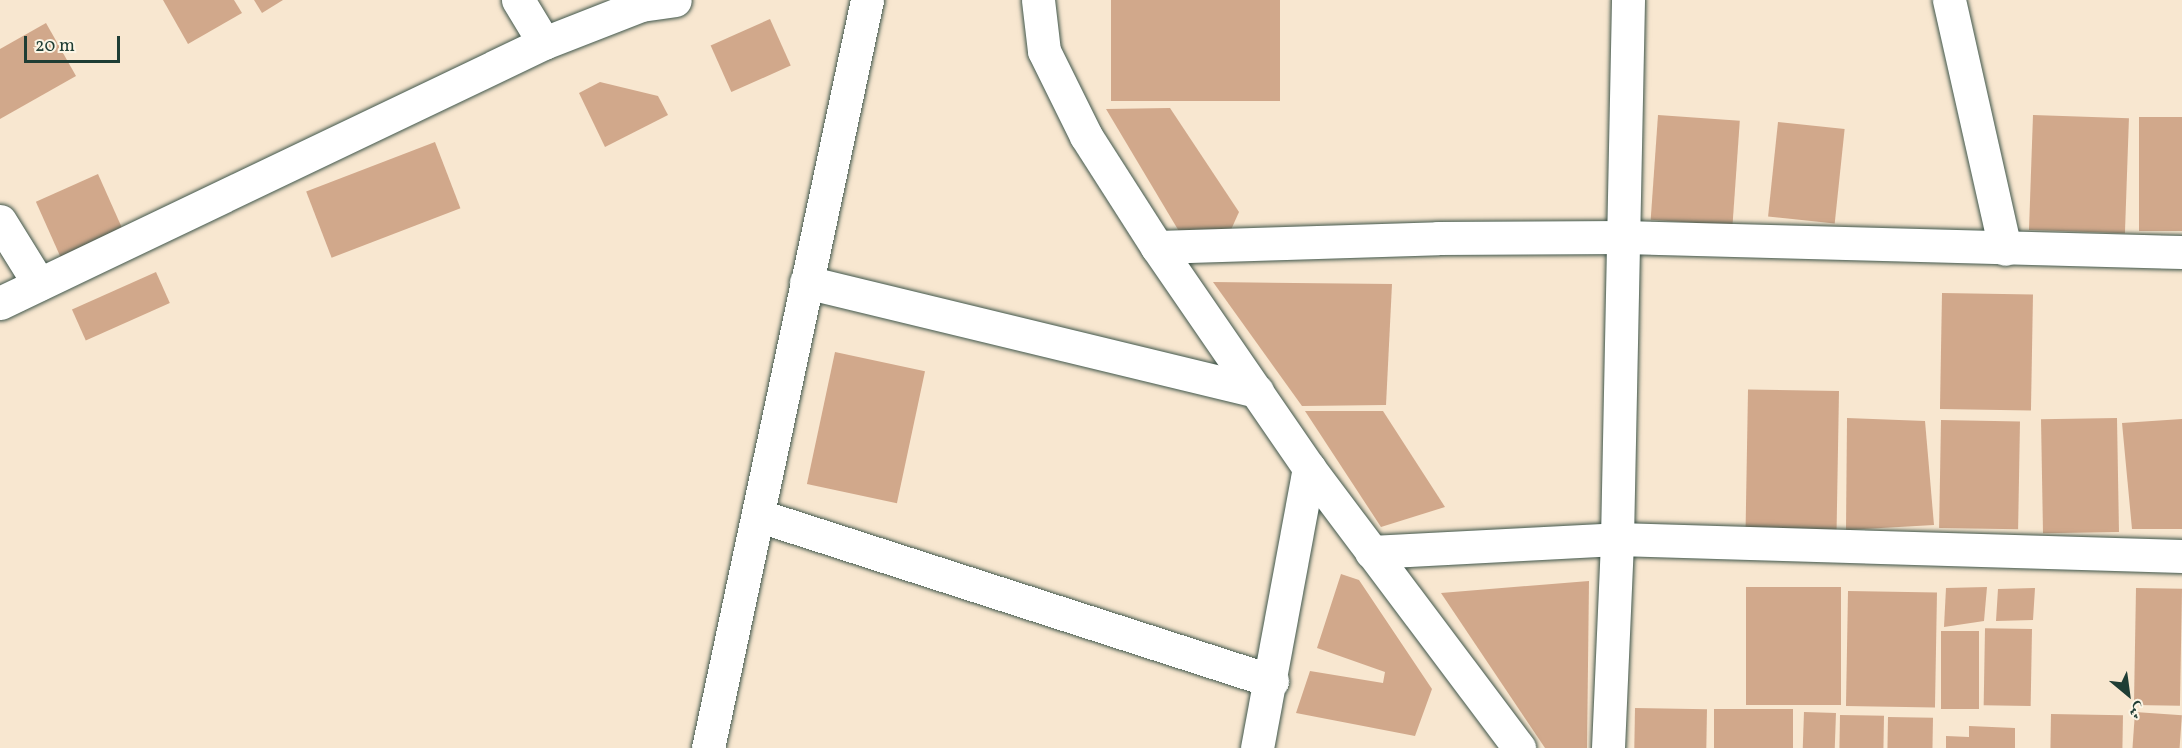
<!DOCTYPE html>
<html>
<head>
<meta charset="utf-8">
<style>
	body { margin:0 }
	#map { position:relative; width:2182px; height:748px; overflow:hidden; background:#f8e7d0; font-family:Vollkorn,Amiri,serif }
	div>[style] { position:absolute }
	.building>* { inset:0; background:#d1a88b; transform-origin:0 0 }
	.roads { filter:drop-shadow(0 0 2px #40564b) drop-shadow(0 0 2px #40564b) }
	.minor>* { height:33px; margin:-16.5px; padding:0 16.5px; transform-origin:16.5px; border-radius:16.5px; background:#fff }
	span { translate:-50% -50%; white-space:nowrap; text-align:center; line-height:1.15; -webkit-text-stroke:6px #fcf5e5; paint-order:stroke }
	.north { position:absolute; left:2098px; top:664px; width:60px; height:60px; -webkit-text-stroke:4px #fcf5e5; paint-order:stroke; rotate:151deg; font-size:16px; font-weight:700; line-height:24px; text-align:center; color:#1f3d34 }
	.north::after { content:''; display:block; margin:auto; width:21px; height:27px; background:#1f3d34; clip-path:polygon(50% 0,100% 100%,50% 72%,0 100%) }
	.scale { position:absolute; left:24px; top:36px; width:96px; height:27px; box-sizing:border-box; border:3px solid #1f3d34; border-top:0; padding-left:8px; font-size:18px; line-height:21px; white-space:nowrap; color:#1f3d34; -webkit-text-stroke:4px #fcf5e5; paint-order:stroke }
</style>
</head>
<body>
<div id="map">
	<div class="building">
		<i style="clip-path:polygon(163px 0,234px 0,242px 13px,188px 44px)"></i>
		<i style="clip-path:polygon(254px 0,283px 0,262px 13px)"></i>
		<i style="left:1111px;top:0;width:169px;height:101px"></i>
		<i style="left:770px;top:19px;width:51px;height:65px;rotate:66deg"></i>
		<i style="clip-path:polygon(46px 23px,76px 76px,0 119px,0 49px)"></i>
		<i style="clip-path:polygon(600px 82px,658px 96px,668px 115px,605px 147px,579px 93px)"></i>
		<i style="clip-path:polygon(1170px 108px,1239px 212px,1230px 232px,1180px 233px,1106px 109px)"></i>
		<i style="left:1658px;top:115px;width:82px;height:105px;rotate:4deg"></i>
		<i style="left:2033px;top:115px;width:96px;height:115px;rotate:2deg"></i>
		<i style="left:2139px;top:117px;width:43px;height:114px"></i>
		<i style="left:1778px;top:122px;width:67px;height:95px;rotate:6deg"></i>
		<i style="left:435px;top:142px;width:71px;height:138px;rotate:69deg"></i>
		<i style="left:98px;top:174px;width:61px;height:68px;rotate:66deg"></i>
		<i style="left:156px;top:272px;width:34px;height:92px;rotate:66deg"></i>
		<i style="clip-path:polygon(1213px 282px,1392px 284px,1386px 405px,1302px 406px)"></i>
		<i style="left:1942px;top:293px;width:91px;height:116px;rotate:1deg"></i>
		<i style="left:835px;top:352px;width:92px;height:135px;rotate:12deg"></i>
		<i style="left:1839px;top:391px;width:141px;height:91px;rotate:91deg"></i>
		<i style="clip-path:polygon(1305px 411px,1383px 411px,1445px 507px,1381px 527px)"></i>
		<i style="clip-path:polygon(1847px 418px,1925px 421px,1934px 525px,1846px 530px)"></i>
		<i style="left:2117px;top:418px;width:114px;height:76px;rotate:89deg"></i>
		<i style="clip-path:polygon(2182px 419px,2182px 529px,2132px 529px,2122px 423px)"></i>
		<i style="left:1941px;top:420px;width:79px;height:108px;rotate:1deg"></i>
		<i style="clip-path:polygon(1341px 574px,1359px 580px,1432px 689px,1415px 736px,1296px 713px,1310px 671px,1383px 683px,1385px 672px,1317px 648px)"></i>
		<i style="clip-path:polygon(1589px 581px,1587px 748px,1545px 748px,1441px 593px)"></i>
		<i style="left:1841px;top:587px;width:118px;height:95px;rotate:90deg"></i>
		<i style="clip-path:polygon(1987px 587px,1984px 621px,1944px 627px,1946px 588px)"></i>
		<i style="clip-path:polygon(2035px 588px,2033px 620px,1996px 621px,1998px 589px)"></i>
		<i style="left:2136px;top:588px;width:46px;height:117px;rotate:1deg"></i>
		<i style="left:1848px;top:591px;width:89px;height:115px;rotate:1deg"></i>
		<i style="left:2032px;top:629px;width:77px;height:47px;rotate:91deg"></i>
		<i style="left:1941px;top:631px;width:38px;height:78px"></i>
		<i style="left:1635px;top:708px;width:72px;height:40px;rotate:1deg"></i>
		<i style="left:1793px;top:709px;width:39px;height:79px;rotate:90deg"></i>
		<i style="left:1804px;top:712px;width:32px;height:36px;rotate:2deg"></i>
		<i style="left:2135px;top:712px;width:47px;height:36px;rotate:4deg"></i>
		<i style="left:2051px;top:714px;width:72px;height:34px;rotate:1deg"></i>
		<i style="left:1840px;top:715px;width:44px;height:33px;rotate:1deg"></i>
		<i style="left:1888px;top:717px;width:45px;height:31px;rotate:1deg"></i>
		<i style="clip-path:polygon(1969px 726px,2015px 728px,2015px 748px,1946px 748px,1946px 736px,1969px 737px)"></i>
	</div>
	<div class="roads">
		<div class="minor">
			<i style="left:518px;top:0;width:50px;rotate:58.8deg"></i>
			<i style="left:544px;top:43px;width:104px;rotate:-21.4deg"></i>
			<i style="left:641px;top:5px;width:34px;rotate:-8deg"></i>
			<i style="left:1038px;top:0;width:51px;rotate:83.3deg"></i>
			<i style="left:1044px;top:51px;width:95px;rotate:63.7deg"></i>
			<i style="left:1086px;top:136px;width:132px;rotate:57.4deg"></i>
			<i style="left:1157px;top:247px;width:268px;rotate:55.5deg"></i>
			<i style="left:1309px;top:468px;width:350px;rotate:53.1deg"></i>
			<i style="left:1949px;top:0;width:255px;rotate:77.3deg"></i>
			<i style="left:0;top:221px;width:74px;rotate:58.2deg"></i>
			<i style="left:1157px;top:247px;width:281px;rotate:-1.8deg"></i>
			<i style="left:1438px;top:238px;width:186px;rotate:-0.3deg"></i>
			<i style="left:1624px;top:237px;width:558px;rotate:1.54deg"></i>
			<i style="left:806px;top:282px;width:464px;rotate:13.6deg"></i>
			<i style="left:0;top:303px;width:603px;rotate:-25.55deg"></i>
			<i style="left:760px;top:516px;width:538px;rotate:17.86deg"></i>
			<i style="left:1371px;top:552px;width:246px;rotate:-3deg"></i>
			<i style="left:1617px;top:539px;width:565px;rotate:1.72deg"></i>
			<i style="left:708px;top:748px;width:765px;rotate:-78deg"></i>
			<i style="left:1257px;top:748px;width:285px;rotate:-79.5deg"></i>
			<i style="left:1608px;top:748px;width:209px;rotate:-87.5deg"></i>
			<i style="left:1617px;top:539px;width:539px;rotate:-88.83deg"></i>
		</div>
	</div>
	<div class="north">ش</div>
	<div class="scale">20 m</div>
</div>
</body>
</html>
